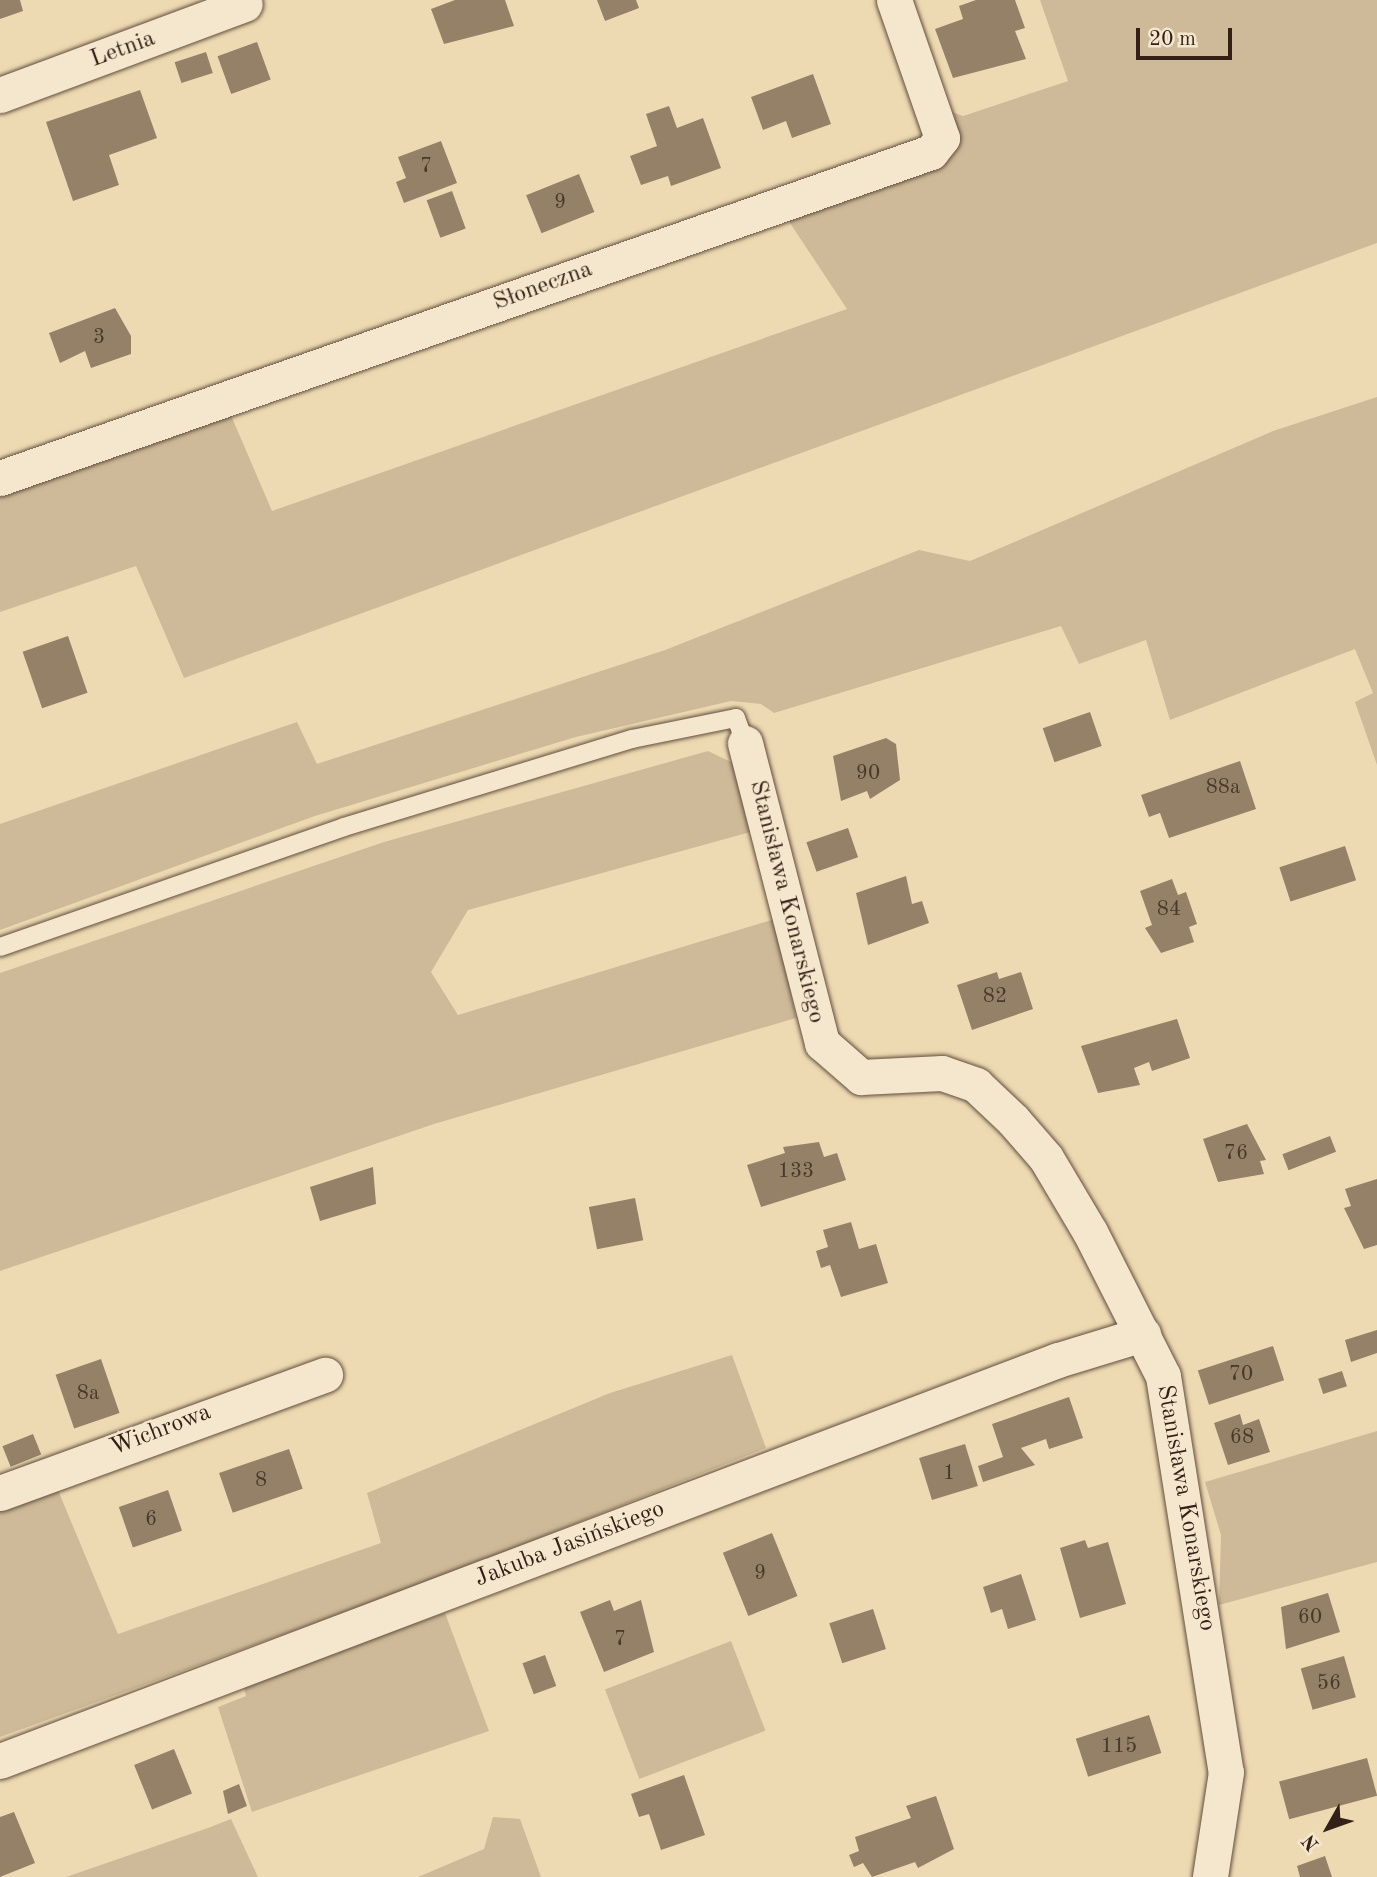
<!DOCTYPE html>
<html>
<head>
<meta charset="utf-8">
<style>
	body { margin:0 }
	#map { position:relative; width:1377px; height:1877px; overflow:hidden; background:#eedab2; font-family:"Old Standard TT",serif }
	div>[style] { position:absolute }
	.green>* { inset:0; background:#ceba98; transform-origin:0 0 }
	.building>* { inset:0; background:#948168; transform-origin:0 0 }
	.roads { filter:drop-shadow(0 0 2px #624e3e) drop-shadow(0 0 2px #624e3e) }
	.service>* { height:18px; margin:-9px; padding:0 9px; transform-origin:9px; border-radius:9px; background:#f4e7cd }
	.minor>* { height:35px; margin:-17.5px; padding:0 17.5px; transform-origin:17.5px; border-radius:17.5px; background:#f4e7cd }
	span { translate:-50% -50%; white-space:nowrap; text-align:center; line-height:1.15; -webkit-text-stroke:5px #f4e7cd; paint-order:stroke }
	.number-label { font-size:21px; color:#4b382b }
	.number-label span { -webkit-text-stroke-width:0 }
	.street-label { font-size:24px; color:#332017 }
	.north { position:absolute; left:1293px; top:1793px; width:70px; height:70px; -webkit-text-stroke:5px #f4e7cd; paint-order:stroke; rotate:230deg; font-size:19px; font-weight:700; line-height:28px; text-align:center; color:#332017 }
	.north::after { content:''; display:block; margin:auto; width:24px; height:32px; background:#332017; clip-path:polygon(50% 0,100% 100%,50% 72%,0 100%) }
	.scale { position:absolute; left:1136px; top:28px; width:96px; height:32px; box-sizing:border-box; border:4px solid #332017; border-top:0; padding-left:9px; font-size:21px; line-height:24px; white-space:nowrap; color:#332017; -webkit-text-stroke:5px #f4e7cd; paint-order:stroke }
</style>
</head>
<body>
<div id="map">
	<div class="green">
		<i style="clip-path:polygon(1040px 0,1377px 0,1377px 243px,184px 678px,136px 566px,0 612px,0 490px,230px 413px,272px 511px,847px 309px,786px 217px,948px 157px,943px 109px,963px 116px,1068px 81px)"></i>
		<i style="clip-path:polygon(1377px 397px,1377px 765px,1355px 702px,1373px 693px,1355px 649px,1170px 720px,1146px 640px,1079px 664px,1061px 626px,774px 713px,761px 704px,731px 701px,576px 737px,315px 816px,0 930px,0 824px,297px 722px,317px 764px,665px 650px,919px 550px,970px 561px,1273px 431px)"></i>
		<i style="clip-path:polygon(708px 751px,735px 764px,754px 831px,468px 910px,431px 972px,458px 1015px,775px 919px,796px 1018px,434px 1124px,0 1271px,0 973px,384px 842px)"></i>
		<i style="clip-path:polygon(732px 1355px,766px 1448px,433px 1580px,0 1737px,0 1507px,55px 1483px,118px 1634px,381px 1543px,367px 1493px,610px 1393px)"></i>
		<i style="clip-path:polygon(1377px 1431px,1377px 1562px,1219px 1605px,1221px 1535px,1205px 1482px)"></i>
		<i style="clip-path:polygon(445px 1613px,489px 1731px,252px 1812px,218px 1707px,246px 1696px,243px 1684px)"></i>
		<i style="left:731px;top:1641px;width:96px;height:135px;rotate:69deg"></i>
		<i style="clip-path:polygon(493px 1817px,520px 1819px,541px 1877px,418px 1877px,484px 1849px)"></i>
		<i style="clip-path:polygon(231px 1819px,258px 1877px,66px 1877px,208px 1828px)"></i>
	</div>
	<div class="building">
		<i style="clip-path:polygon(0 0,20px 0,23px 11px,0 19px)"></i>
		<i style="clip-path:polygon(455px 0,505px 0,514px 26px,444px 44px,431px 9px)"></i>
		<i style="clip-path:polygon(597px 0,636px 0,639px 8px,605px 21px)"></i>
		<i style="clip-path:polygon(976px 0,1015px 0,1025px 28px,1015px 31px,1026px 59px,953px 78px,935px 29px,963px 19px,959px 6px)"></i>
		<i style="left:257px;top:42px;width:40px;height:42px;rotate:70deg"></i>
		<i style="left:206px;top:52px;width:22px;height:33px;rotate:72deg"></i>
		<i style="clip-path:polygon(813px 74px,831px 124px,792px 138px,786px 121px,763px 130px,751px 97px)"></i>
		<i style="clip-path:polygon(140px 90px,157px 138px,109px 155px,119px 185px,73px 201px,46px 122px)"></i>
		<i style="clip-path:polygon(669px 106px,677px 128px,703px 118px,721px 168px,671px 186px,668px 176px,641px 185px,630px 156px,657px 146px,646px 114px)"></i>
		<i style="clip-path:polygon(441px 141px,457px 183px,404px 203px,396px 182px,406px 178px,398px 157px)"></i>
		<i style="left:579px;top:174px;width:41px;height:57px;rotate:68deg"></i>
		<i style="left:452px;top:191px;width:40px;height:27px;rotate:70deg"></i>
		<i style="clip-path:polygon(115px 308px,131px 336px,131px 354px,91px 368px,85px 351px,60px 363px,49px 333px)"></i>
		<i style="left:68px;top:636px;width:60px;height:48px;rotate:71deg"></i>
		<i style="left:1090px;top:712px;width:36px;height:50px;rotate:71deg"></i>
		<i style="clip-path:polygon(886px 738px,896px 744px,900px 780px,870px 799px,867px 791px,841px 801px,833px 756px)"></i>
		<i style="clip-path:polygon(1240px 761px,1256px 809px,1169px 838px,1160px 813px,1149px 817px,1141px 795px)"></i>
		<i style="left:848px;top:828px;width:31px;height:44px;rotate:71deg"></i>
		<i style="left:1345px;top:846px;width:36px;height:69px;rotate:72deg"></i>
		<i style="clip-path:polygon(906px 876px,912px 904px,922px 901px,929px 923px,868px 945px,856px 893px)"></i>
		<i style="clip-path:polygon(1172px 879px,1178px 895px,1186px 892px,1197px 924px,1189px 927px,1194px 942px,1161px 953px,1145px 928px,1152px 925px,1140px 891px)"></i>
		<i style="clip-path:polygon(997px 972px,999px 979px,1021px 972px,1033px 1009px,972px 1030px,957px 985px)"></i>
		<i style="clip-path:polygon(1177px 1019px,1190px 1058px,1152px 1071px,1149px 1062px,1134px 1068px,1140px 1085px,1098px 1093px,1081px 1046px)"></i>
		<i style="clip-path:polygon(1247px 1124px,1266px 1160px,1260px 1161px,1264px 1174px,1218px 1182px,1203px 1139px)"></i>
		<i style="left:1330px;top:1136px;width:17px;height:51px;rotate:69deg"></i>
		<i style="clip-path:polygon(819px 1142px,824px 1157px,837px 1153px,846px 1180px,761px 1207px,747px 1165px,785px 1153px,783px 1147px)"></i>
		<i style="clip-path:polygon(373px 1167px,376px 1204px,320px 1221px,310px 1187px)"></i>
		<i style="clip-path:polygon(1377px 1179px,1377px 1245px,1364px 1249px,1344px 1208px,1351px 1206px,1345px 1189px)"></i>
		<i style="left:635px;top:1198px;width:43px;height:47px;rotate:79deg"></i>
		<i style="clip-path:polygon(851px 1222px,859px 1249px,876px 1244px,888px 1283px,841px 1297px,830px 1265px,821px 1268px,816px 1251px,828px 1247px,823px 1230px)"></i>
		<i style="clip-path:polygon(1377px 1330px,1377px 1353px,1351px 1362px,1345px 1340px)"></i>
		<i style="left:1273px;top:1346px;width:36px;height:79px;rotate:72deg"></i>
		<i style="left:101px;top:1359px;width:57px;height:48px;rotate:71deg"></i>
		<i style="left:1342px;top:1371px;width:16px;height:25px;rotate:72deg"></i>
		<i style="clip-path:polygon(1069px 1397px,1083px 1438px,1049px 1449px,1046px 1439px,1021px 1448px,1035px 1465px,983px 1482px,978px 1466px,1003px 1457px,992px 1424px)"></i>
		<i style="clip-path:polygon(1240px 1414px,1243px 1425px,1259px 1419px,1270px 1452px,1228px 1465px,1214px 1423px)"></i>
		<i style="left:33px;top:1434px;width:22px;height:33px;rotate:68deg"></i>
		<i style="left:965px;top:1444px;width:44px;height:48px;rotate:73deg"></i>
		<i style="left:289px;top:1449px;width:42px;height:74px;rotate:71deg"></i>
		<i style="left:168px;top:1490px;width:43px;height:52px;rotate:71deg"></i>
		<i style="left:772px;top:1533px;width:68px;height:53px;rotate:68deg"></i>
		<i style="clip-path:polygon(1085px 1540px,1088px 1548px,1108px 1542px,1126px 1604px,1080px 1618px,1060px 1548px)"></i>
		<i style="clip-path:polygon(1021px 1574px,1036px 1620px,1008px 1629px,1002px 1609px,991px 1613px,983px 1587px)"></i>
		<i style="clip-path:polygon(1328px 1593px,1340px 1632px,1286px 1649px,1281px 1607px)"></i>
		<i style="clip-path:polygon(610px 1600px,614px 1611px,641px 1600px,654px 1652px,604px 1672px,580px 1612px)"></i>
		<i style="left:873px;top:1609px;width:42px;height:46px;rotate:72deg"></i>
		<i style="left:545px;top:1655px;width:33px;height:24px;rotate:70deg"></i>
		<i style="left:1344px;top:1656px;width:43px;height:45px;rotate:74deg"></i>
		<i style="left:1149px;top:1715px;width:40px;height:77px;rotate:72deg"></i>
		<i style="left:174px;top:1749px;width:48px;height:43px;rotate:68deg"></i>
		<i style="left:1367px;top:1758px;width:39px;height:91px;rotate:75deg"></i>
		<i style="clip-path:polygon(684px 1775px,705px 1835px,661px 1850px,649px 1814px,639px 1817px,631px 1794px)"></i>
		<i style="clip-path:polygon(239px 1784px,247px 1806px,228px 1814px,223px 1791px)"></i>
		<i style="clip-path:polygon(936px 1796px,954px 1849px,918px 1868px,915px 1862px,872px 1877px,863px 1863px,854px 1867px,849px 1855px,859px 1851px,855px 1837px,911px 1818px,906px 1806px)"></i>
		<i style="clip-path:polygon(14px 1812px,35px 1863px,0 1877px,0 1817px)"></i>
		<i style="clip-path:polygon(1325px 1856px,1332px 1877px,1300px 1877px,1297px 1866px)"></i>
	</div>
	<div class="roads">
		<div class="service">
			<i style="left:0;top:947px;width:364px;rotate:-19.2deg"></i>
			<i style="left:344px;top:827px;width:301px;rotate:-17deg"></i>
			<i style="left:632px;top:739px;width:106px;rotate:-11.4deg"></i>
			<i style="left:736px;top:718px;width:27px;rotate:70deg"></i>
		</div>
		<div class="minor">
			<i style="left:0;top:95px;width:261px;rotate:-20.4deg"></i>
			<i style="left:0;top:478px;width:986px;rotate:-19.3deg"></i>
			<i style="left:931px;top:152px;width:18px;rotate:-52deg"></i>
			<i style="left:942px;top:138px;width:146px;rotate:-109.2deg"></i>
			<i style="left:745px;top:743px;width:310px;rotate:75.6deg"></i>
			<i style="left:822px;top:1043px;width:52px;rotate:41.1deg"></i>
			<i style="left:861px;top:1077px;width:81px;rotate:-2.8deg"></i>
			<i style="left:942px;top:1073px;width:36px;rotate:19deg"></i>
			<i style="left:976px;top:1085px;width:51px;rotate:43.4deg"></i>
			<i style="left:1013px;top:1120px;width:50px;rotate:49deg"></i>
			<i style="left:1046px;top:1158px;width:86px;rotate:59.3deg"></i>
			<i style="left:1090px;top:1232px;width:161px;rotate:63.1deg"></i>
			<i style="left:1163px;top:1376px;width:401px;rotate:81deg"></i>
			<i style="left:1226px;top:1772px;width:106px;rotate:98.7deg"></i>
			<i style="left:0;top:1493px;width:346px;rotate:-20deg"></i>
			<i style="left:0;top:1761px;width:1131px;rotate:-20.76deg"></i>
			<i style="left:1058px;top:1360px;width:89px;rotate:-17deg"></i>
		</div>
	</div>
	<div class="number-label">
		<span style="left:426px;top:167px">7</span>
		<span style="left:560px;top:203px">9</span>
		<span style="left:99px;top:338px">3</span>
		<span style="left:868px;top:774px">90</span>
		<span style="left:1223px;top:788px">88a</span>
		<span style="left:1169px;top:910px">84</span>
		<span style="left:995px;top:997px">82</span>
		<span style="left:1236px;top:1154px">76</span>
		<span style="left:796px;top:1172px">133</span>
		<span style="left:1241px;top:1375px">70</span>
		<span style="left:88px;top:1394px">8a</span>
		<span style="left:1242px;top:1438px">68</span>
		<span style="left:949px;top:1474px">1</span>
		<span style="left:261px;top:1481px">8</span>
		<span style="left:151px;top:1520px">6</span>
		<span style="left:760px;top:1574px">9</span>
		<span style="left:1310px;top:1618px">60</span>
		<span style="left:620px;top:1640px">7</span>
		<span style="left:1329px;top:1684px">56</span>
		<span style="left:1119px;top:1747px">115</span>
	</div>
	<div class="street-label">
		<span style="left:123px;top:50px;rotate:-20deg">Letnia</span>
		<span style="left:543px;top:287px;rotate:-20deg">Słoneczna</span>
		<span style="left:786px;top:902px;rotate:76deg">Stanisława Konarskiego</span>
		<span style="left:161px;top:1431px;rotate:-21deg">Wichrowa</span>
		<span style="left:1185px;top:1508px;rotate:80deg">Stanisława Konarskiego</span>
		<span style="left:570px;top:1545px;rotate:-21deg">Jakuba Jasińskiego</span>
	</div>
	<div class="north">N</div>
	<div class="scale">20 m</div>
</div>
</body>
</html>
